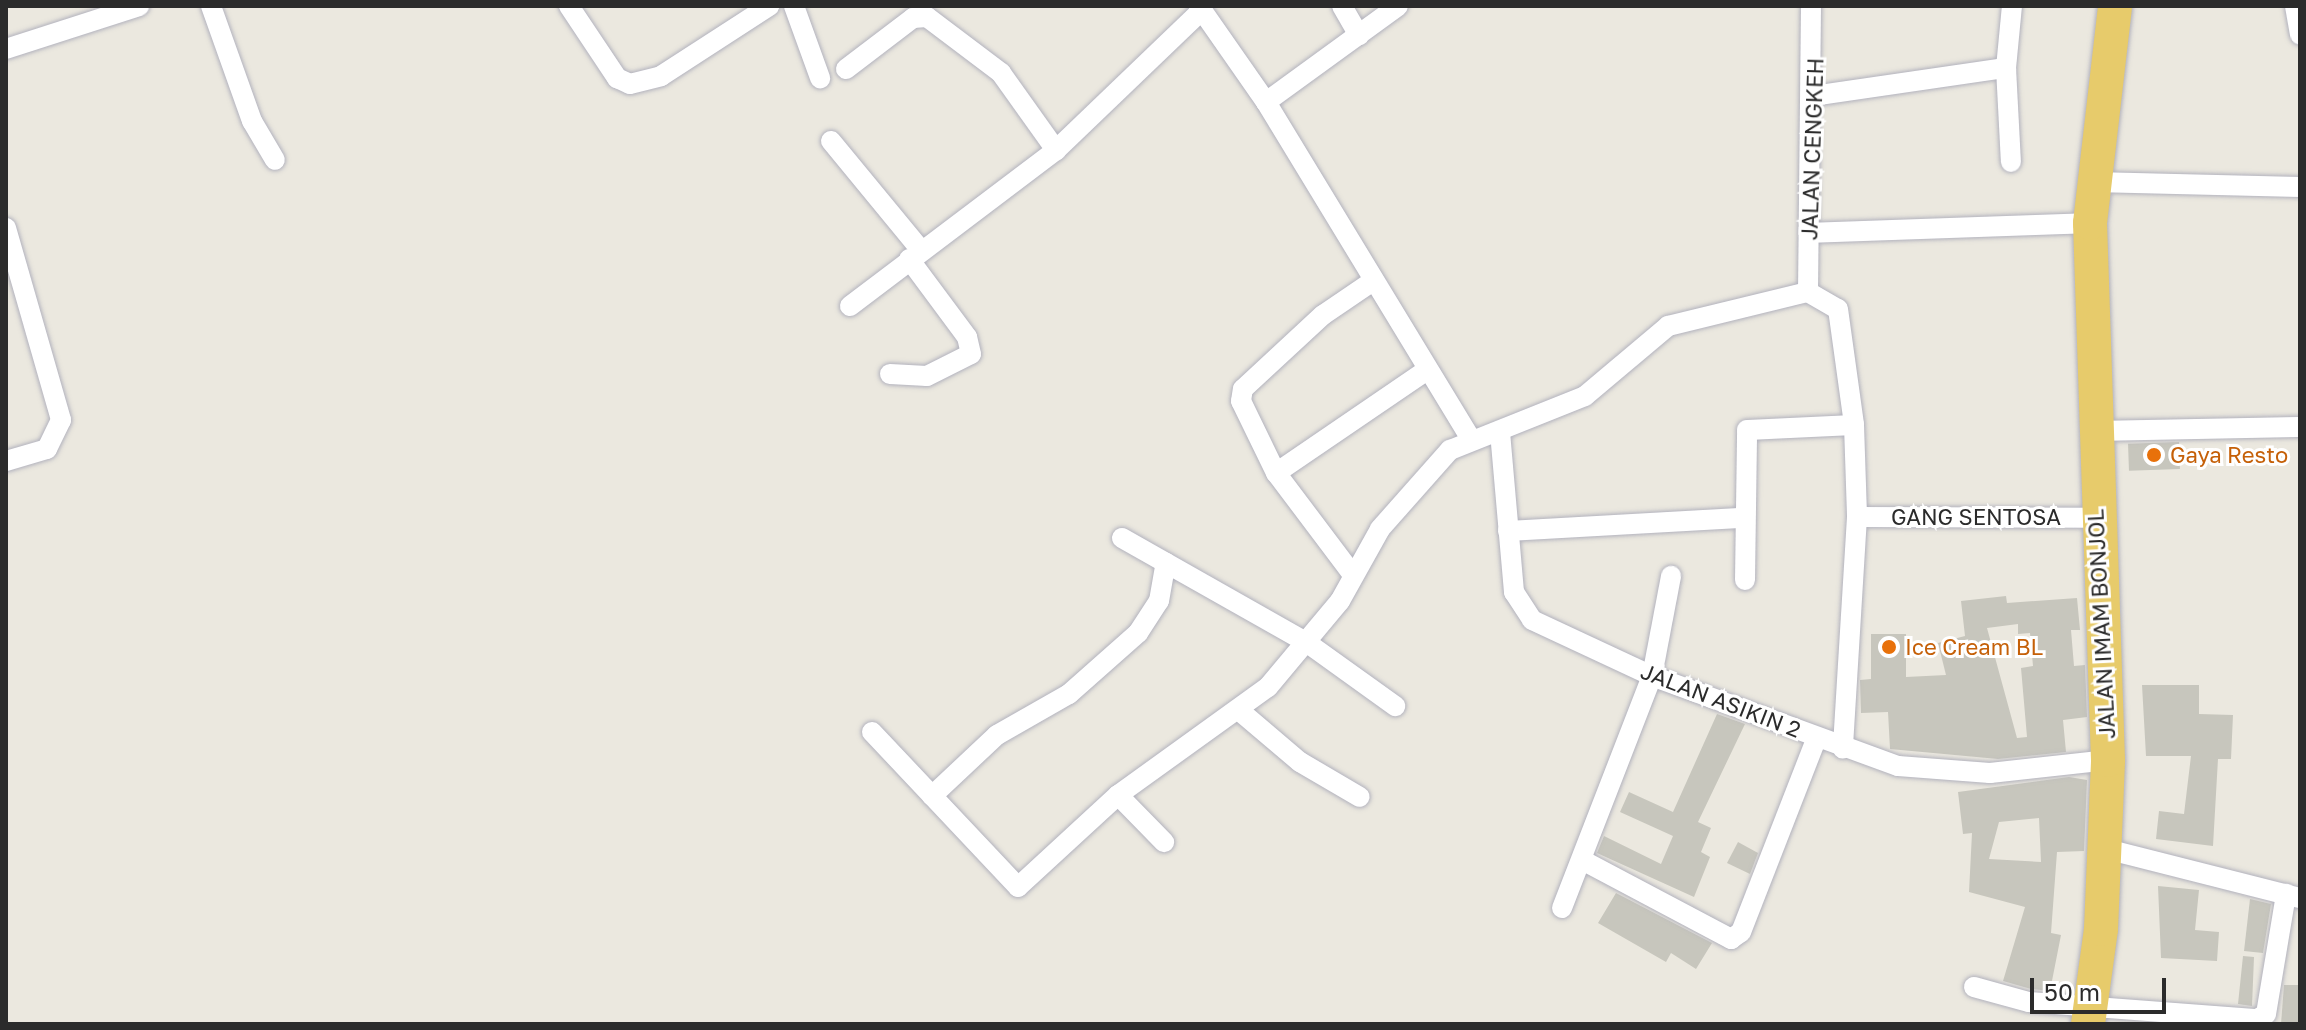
<!DOCTYPE html>
<html>
<head>
<meta charset="utf-8">
<style>
	body { margin:0 }
	#map { position:relative; width:2306px; height:1030px; overflow:hidden; background:#ebe8df; font-family:"Golos Text",sans-serif }
	div>[style] { position:absolute }
	.building>* { inset:0; background:#c7c6bd; transform-origin:0 0 }
	.roads { filter:drop-shadow(0 0 2px #b2b2bd) drop-shadow(0 0 2px #b2b2bd) }
	.minor>* { height:20px; margin:-10px; padding:0 10px; transform-origin:10px; border-radius:10px; background:#fff }
	.trunk>* { height:34px; margin:-17px; padding:0 17px; transform-origin:17px; border-radius:17px; background:#e7cb6b }
	.dots>* { width:22px; height:22px; translate:-50% -50%; box-sizing:border-box; border:4px solid #fff; border-radius:50% }
	span { translate:-50% -50%; white-space:nowrap; text-align:center; line-height:1.15; -webkit-text-stroke:6px #fff; paint-order:stroke }
	.street-label { font-size:22px; color:#2b2b2b }
	.food-label { font-size:22px; color:#c56008 }
	.left { translate:0 -50%; text-align:left }
	.frame { position:absolute; inset:0; border:8px solid #2b2b2b; pointer-events:none }
	.scale { position:absolute; left:2030px; top:978px; width:136px; height:36px; box-sizing:border-box; border:4px solid #2b2b2b; border-top:0; padding-left:10px; font-size:24px; line-height:28px; white-space:nowrap; color:#2b2b2b; -webkit-text-stroke:6px #fff; paint-order:stroke }
</style>
</head>
<body>
<div id="map">
	<div class="building">
		<i style="left:2179px;top:442px;width:27px;height:51px;rotate:88deg"></i>
		<i style="clip-path:polygon(evenodd,2006px 596px,2007px 603px,2077px 598px,2080px 630px,2071px 630px,2074px 666px,2085px 665px,2087px 717px,2063px 720px,2066px 752px,1998px 759px,1890px 749px,1888px 712px,1861px 713px,1860px 680px,1871px 679px,1871px 634px,1906px 634px,1906px 677px,1946px 675px,1938px 643px,1965px 636px,1961px 601px,2006px 596px,2018px 624px,2018px 634px,2030px 633px,2033px 666px,2021px 668px,2027px 737px,2017px 738px,1987px 628px,2018px 624px)"></i>
		<i style="clip-path:polygon(2142px 685px,2199px 685px,2199px 714px,2233px 715px,2231px 759px,2218px 759px,2213px 846px,2156px 839px,2159px 811px,2184px 814px,2191px 756px,2146px 756px)"></i>
		<i style="clip-path:polygon(1717px 714px,1745px 724px,1698px 822px,1711px 828px,1701px 852px,1710px 857px,1694px 897px,1597px 853px,1604px 836px,1661px 864px,1673px 836px,1620px 812px,1629px 792px,1673px 812px)"></i>
		<i style="clip-path:polygon(evenodd,2069px 777px,2087px 780px,2084px 851px,2057px 852px,2051px 933px,2061px 935px,2050px 991px,2031px 989px,2003px 981px,2025px 907px,1969px 892px,1972px 833px,1963px 834px,1958px 792px,2069px 777px,2039px 818px,2041px 862px,1989px 859px,1999px 822px,2039px 818px)"></i>
		<i style="clip-path:polygon(1738px 842px,1758px 853px,1750px 874px,1727px 863px)"></i>
		<i style="clip-path:polygon(2158px 886px,2199px 890px,2195px 930px,2219px 932px,2217px 961px,2161px 958px)"></i>
		<i style="clip-path:polygon(1616px 893px,1712px 943px,1696px 969px,1671px 953px,1666px 962px,1598px 923px)"></i>
		<i style="clip-path:polygon(2250px 899px,2271px 904px,2263px 953px,2244px 951px)"></i>
		<i style="clip-path:polygon(2243px 956px,2254px 957px,2252px 1006px,2238px 1004px)"></i>
		<i style="clip-path:polygon(2284px 985px,2300px 985px,2300px 1024px,2281px 1024px)"></i>
	</div>
	<div class="roads">
		<div class="minor">
			<i style="left:211px;top:6px;width:122px;rotate:70.4deg"></i>
			<i style="left:252px;top:121px;width:45px;rotate:59.5deg"></i>
			<i style="left:569px;top:6px;width:87px;rotate:56.3deg"></i>
			<i style="left:617px;top:78px;width:14px;rotate:25deg"></i>
			<i style="left:630px;top:84px;width:32px;rotate:-14deg"></i>
			<i style="left:661px;top:76px;width:129px;rotate:-32.9deg"></i>
			<i style="left:794px;top:6px;width:77px;rotate:70.1deg"></i>
			<i style="left:1199px;top:6px;width:117px;rotate:55.1deg"></i>
			<i style="left:1266px;top:102px;width:394px;rotate:58.7deg"></i>
			<i style="left:1342px;top:6px;width:34px;rotate:60deg"></i>
			<i style="left:2295px;top:6px;width:29px;rotate:80deg"></i>
			<i style="left:6px;top:49px;width:140px;rotate:-17.9deg"></i>
			<i style="left:2006px;top:68px;width:62px;rotate:-84.5deg"></i>
			<i style="left:846px;top:69px;width:84px;rotate:-37.3deg"></i>
			<i style="left:913px;top:18px;width:14px;rotate:-4deg"></i>
			<i style="left:927px;top:17px;width:93px;rotate:37.1deg"></i>
			<i style="left:1001px;top:73px;width:95px;rotate:54.5deg"></i>
			<i style="left:1813px;top:96px;width:195px;rotate:-8.3deg"></i>
			<i style="left:2006px;top:68px;width:94px;rotate:87deg"></i>
			<i style="left:1266px;top:102px;width:163px;rotate:-36deg"></i>
			<i style="left:831px;top:141px;width:140px;rotate:50.5deg"></i>
			<i style="left:2093px;top:182px;width:207px;rotate:1.4deg"></i>
			<i style="left:6px;top:228px;width:200px;rotate:74deg"></i>
			<i style="left:61px;top:420px;width:32px;rotate:116deg"></i>
			<i style="left:47px;top:449px;width:43px;rotate:163.7deg"></i>
			<i style="left:1809px;top:233px;width:281px;rotate:-2deg"></i>
			<i style="left:1808px;top:292px;width:286px;rotate:-89.4deg"></i>
			<i style="left:850px;top:306px;width:258px;rotate:-37.1deg"></i>
			<i style="left:1056px;top:150px;width:202px;rotate:-43.8deg"></i>
			<i style="left:890px;top:374px;width:37px;rotate:3deg"></i>
			<i style="left:927px;top:376px;width:49px;rotate:-26.6deg"></i>
			<i style="left:971px;top:354px;width:17px;rotate:-103deg"></i>
			<i style="left:967px;top:337px;width:97px;rotate:-126.6deg"></i>
			<i style="left:2093px;top:431px;width:207px;rotate:-1.1deg"></i>
			<i style="left:1500px;top:432px;width:161px;rotate:85deg"></i>
			<i style="left:1514px;top:592px;width:33px;rotate:57deg"></i>
			<i style="left:1532px;top:620px;width:132px;rotate:25deg"></i>
			<i style="left:1652px;top:676px;width:262px;rotate:20.1deg"></i>
			<i style="left:1898px;top:766px;width:92px;rotate:4.4deg"></i>
			<i style="left:1990px;top:773px;width:119px;rotate:-6.3deg"></i>
			<i style="left:1276px;top:473px;width:183px;rotate:-34.3deg"></i>
			<i style="left:1857px;top:517px;width:238px;rotate:0.2deg"></i>
			<i style="left:1508px;top:531px;width:236px;rotate:-3.2deg"></i>
			<i style="left:1122px;top:538px;width:211px;rotate:29.5deg"></i>
			<i style="left:1306px;top:642px;width:110px;rotate:35.7deg"></i>
			<i style="left:1353px;top:575px;width:128px;rotate:-127deg"></i>
			<i style="left:1276px;top:473px;width:80px;rotate:-115.9deg"></i>
			<i style="left:1241px;top:401px;width:12px;rotate:-81deg"></i>
			<i style="left:1243px;top:389px;width:109px;rotate:-42.8deg"></i>
			<i style="left:1323px;top:315px;width:60px;rotate:-34.2deg"></i>
			<i style="left:1745px;top:580px;width:150px;rotate:-89.2deg"></i>
			<i style="left:1747px;top:430px;width:107px;rotate:-2.7deg"></i>
			<i style="left:1241px;top:712px;width:77px;rotate:40.3deg"></i>
			<i style="left:1300px;top:762px;width:69px;rotate:30.3deg"></i>
			<i style="left:872px;top:732px;width:213px;rotate:46.7deg"></i>
			<i style="left:1018px;top:887px;width:136px;rotate:-42.6deg"></i>
			<i style="left:1118px;top:795px;width:185px;rotate:-35.8deg"></i>
			<i style="left:1268px;top:687px;width:112px;rotate:-50.1deg"></i>
			<i style="left:1340px;top:601px;width:82px;rotate:-60.9deg"></i>
			<i style="left:1380px;top:529px;width:106px;rotate:-48.5deg"></i>
			<i style="left:1450px;top:450px;width:145px;rotate:-21.8deg"></i>
			<i style="left:1585px;top:396px;width:109px;rotate:-40.1deg"></i>
			<i style="left:1668px;top:326px;width:144px;rotate:-13.7deg"></i>
			<i style="left:1808px;top:292px;width:34px;rotate:30deg"></i>
			<i style="left:1838px;top:309px;width:117px;rotate:82.1deg"></i>
			<i style="left:1854px;top:425px;width:92px;rotate:88.1deg"></i>
			<i style="left:1857px;top:517px;width:232px;rotate:93.5deg"></i>
			<i style="left:1118px;top:795px;width:66px;rotate:45.6deg"></i>
			<i style="left:932px;top:796px;width:89px;rotate:-43.2deg"></i>
			<i style="left:997px;top:735px;width:83px;rotate:-29.7deg"></i>
			<i style="left:1069px;top:694px;width:92px;rotate:-41.5deg"></i>
			<i style="left:1138px;top:633px;width:38px;rotate:-57deg"></i>
			<i style="left:1159px;top:601px;width:39px;rotate:-80deg"></i>
			<i style="left:2106px;top:849px;width:200px;rotate:14.2deg"></i>
			<i style="left:1582px;top:860px;width:169px;rotate:27.9deg"></i>
			<i style="left:1731px;top:939px;width:12px;rotate:-35deg"></i>
			<i style="left:1741px;top:932px;width:209px;rotate:-68.7deg"></i>
			<i style="left:1562px;top:908px;width:249px;rotate:-68.8deg"></i>
			<i style="left:1652px;top:676px;width:102px;rotate:-79.2deg"></i>
			<i style="left:1974px;top:987px;width:57px;rotate:15.3deg"></i>
			<i style="left:2029px;top:1002px;width:229px;rotate:4.3deg"></i>
			<i style="left:2257px;top:1019px;width:10px;rotate:-29deg"></i>
			<i style="left:2266px;top:1014px;width:122px;rotate:-80.5deg"></i>
		</div>
		<div class="trunk">
			<i style="left:2088px;top:1024px;width:96px;rotate:-82.2deg"></i>
			<i style="left:2101px;top:929px;width:169px;rotate:-87.6deg"></i>
			<i style="left:2108px;top:760px;width:537px;rotate:-91.92deg"></i>
			<i style="left:2090px;top:223px;width:218px;rotate:-83.4deg"></i>
		</div>
	</div>
	<div class="dots">
		<i style="left:2154px;top:455px;background:#e8710a"></i>
		<i style="left:1889px;top:647px;background:#e8710a"></i>
	</div>
	<div class="street-label">
		<span style="left:1812px;top:149px;rotate:-88deg">JALAN CENGKEH</span>
		<span style="left:1976px;top:517px">GANG SENTOSA</span>
		<span style="left:2101px;top:624px;rotate:-93deg">JALAN IMAM BONJOL</span>
		<span style="left:1721px;top:700px;rotate:21deg">JALAN ASIKIN 2</span>
	</div>
	<div class="food-label">
		<span class="left" style="left:2170px;top:455px">Gaya Resto</span>
		<span class="left" style="left:1905px;top:647px">Ice Cream BL</span>
	</div>
	<div class="frame"></div>
	<div class="scale">50 m</div>
</div>
</body>
</html>
